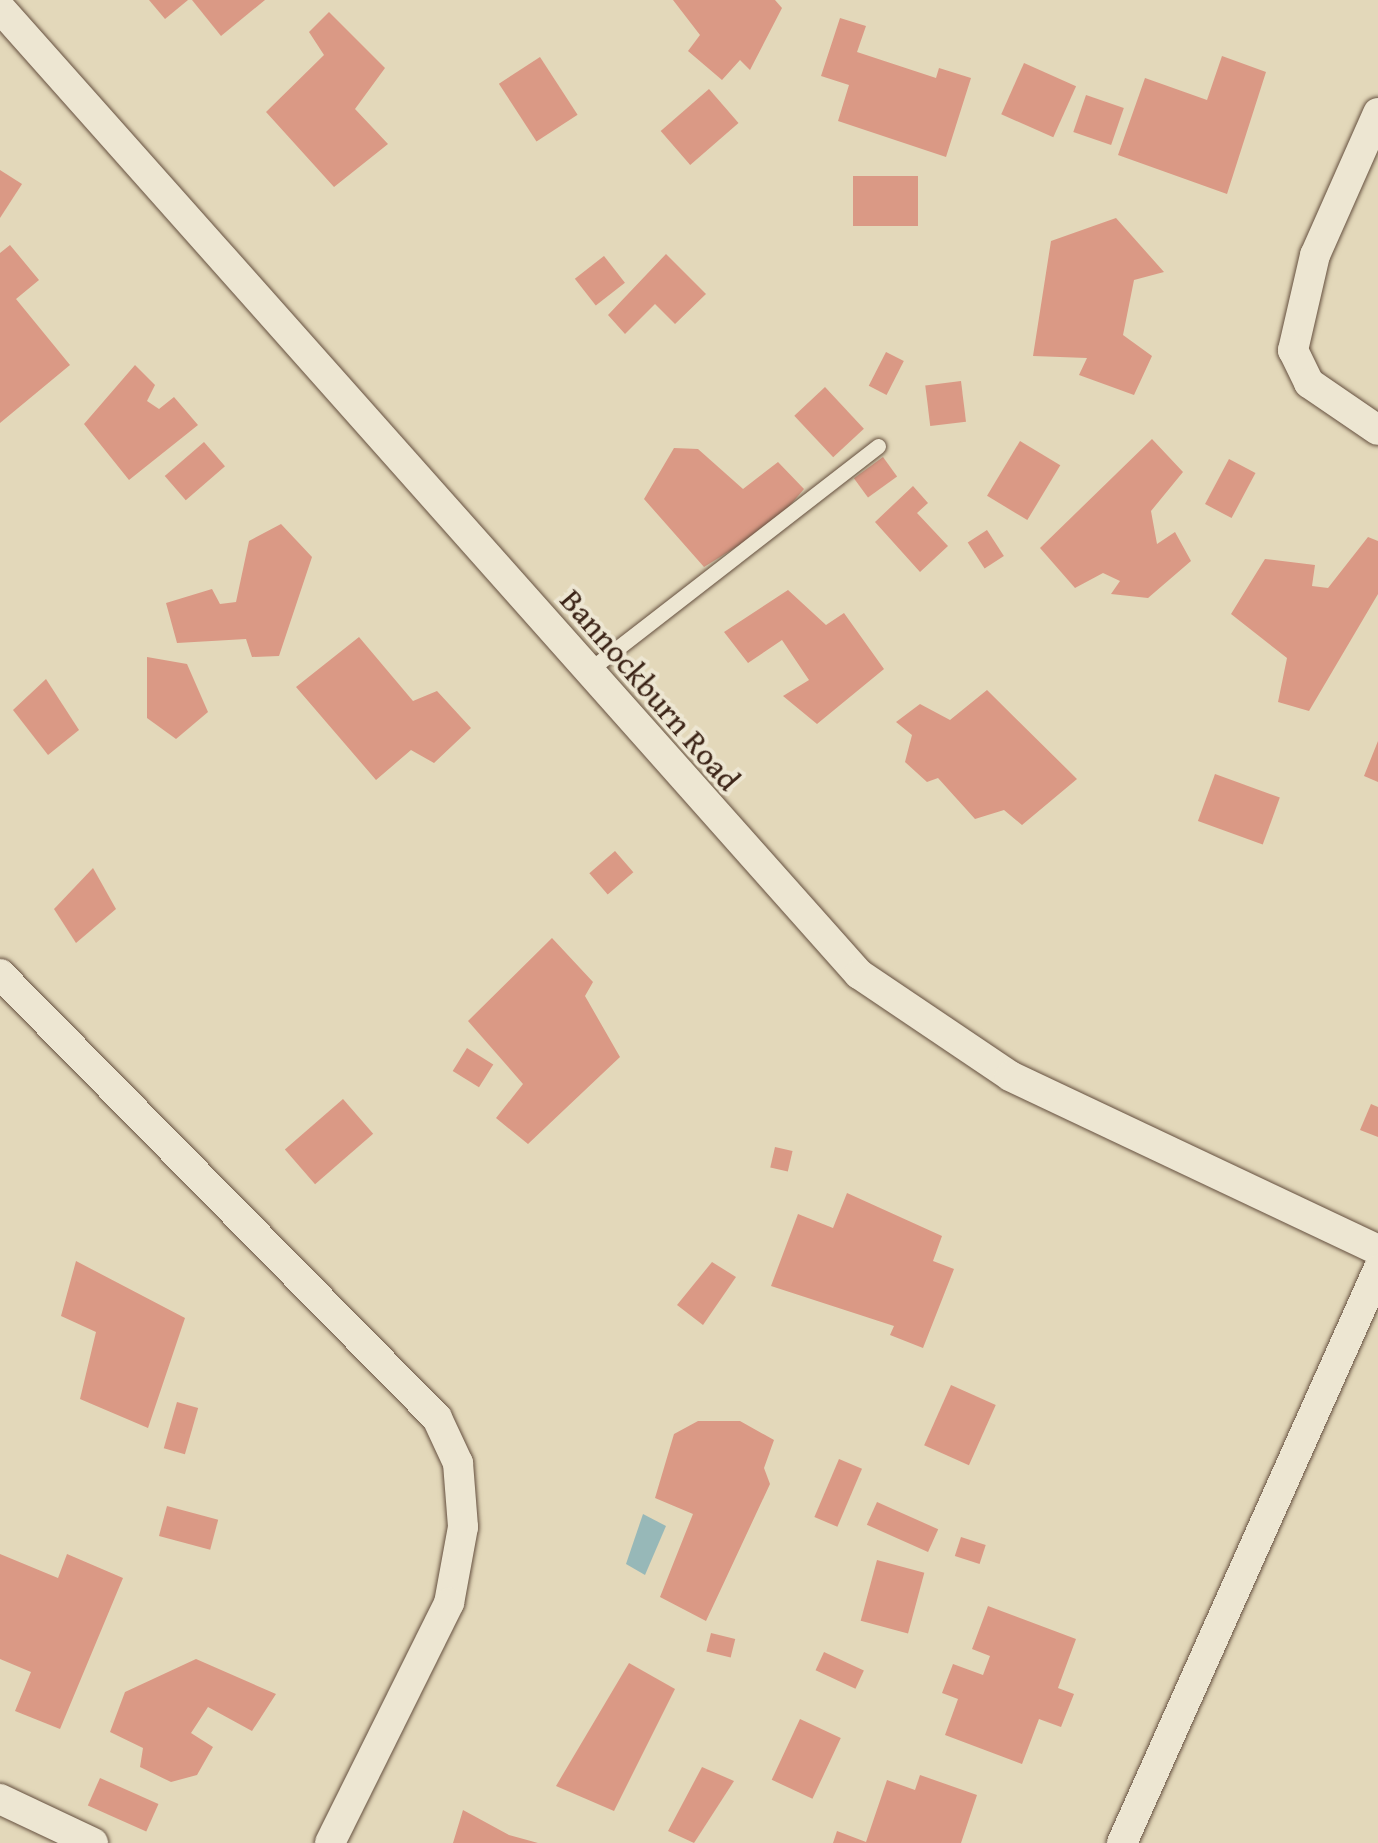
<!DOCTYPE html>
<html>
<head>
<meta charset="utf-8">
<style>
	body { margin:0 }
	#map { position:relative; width:1378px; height:1843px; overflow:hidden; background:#e3d8ba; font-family:"Gentium Book Plus",serif }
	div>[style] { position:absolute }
	.water>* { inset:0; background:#97b8b8 }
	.building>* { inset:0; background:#da9985; transform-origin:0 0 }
	.roads { filter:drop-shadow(0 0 2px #65503f) drop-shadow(0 0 2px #65503f) }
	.service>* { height:15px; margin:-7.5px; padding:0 7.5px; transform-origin:7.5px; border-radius:7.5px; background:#ede6d2 }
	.minor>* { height:30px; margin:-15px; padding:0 15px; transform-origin:15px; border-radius:15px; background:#ede6d2 }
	span { translate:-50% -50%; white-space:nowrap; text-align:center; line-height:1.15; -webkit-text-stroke:8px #ede6d2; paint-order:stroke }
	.street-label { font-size:32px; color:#3b2316 }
</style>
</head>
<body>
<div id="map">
	<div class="water">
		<i style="clip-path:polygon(643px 1514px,666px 1526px,645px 1575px,626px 1564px)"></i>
	</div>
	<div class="building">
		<i style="clip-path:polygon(149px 0,188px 0,165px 19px)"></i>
		<i style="clip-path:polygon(192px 0,265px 0,221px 36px)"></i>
		<i style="clip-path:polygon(673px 0,775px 0,782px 8px,750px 70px,740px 60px,722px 80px,688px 51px,700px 35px)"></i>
		<i style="clip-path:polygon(329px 12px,385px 68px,355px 109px,388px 144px,334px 187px,266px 112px,324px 55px,309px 32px)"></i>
		<i style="clip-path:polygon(840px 18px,866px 26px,857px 52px,936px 78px,939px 68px,971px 78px,946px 157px,838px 121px,849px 85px,821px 76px)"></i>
		<i style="clip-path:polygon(1222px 56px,1266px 72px,1227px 194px,1118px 155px,1145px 78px,1207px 100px)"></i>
		<i style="left:540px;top:57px;width:69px;height:49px;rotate:57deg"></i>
		<i style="left:1024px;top:63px;width:57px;height:56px;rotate:24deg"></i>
		<i style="left:709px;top:89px;width:45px;height:64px;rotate:49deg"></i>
		<i style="left:1086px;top:95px;width:40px;height:39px;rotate:19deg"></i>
		<i style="clip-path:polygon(0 170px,22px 184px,0 218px)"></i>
		<i style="left:853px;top:176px;width:65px;height:50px"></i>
		<i style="clip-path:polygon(1116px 218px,1164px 272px,1134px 280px,1123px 335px,1152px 356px,1134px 395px,1079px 375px,1087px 358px,1033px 356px,1051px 241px)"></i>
		<i style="clip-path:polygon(10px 245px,39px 280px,16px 299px,70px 365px,0 423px,0 253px)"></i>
		<i style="clip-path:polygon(666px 254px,706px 294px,675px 324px,655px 304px,625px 334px,608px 315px)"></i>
		<i style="left:604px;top:256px;width:34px;height:37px;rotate:52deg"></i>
		<i style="left:886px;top:352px;width:20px;height:38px;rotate:27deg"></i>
		<i style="clip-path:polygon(135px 365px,155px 385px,147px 401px,159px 409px,174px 397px,198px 425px,129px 480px,84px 424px)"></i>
		<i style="left:961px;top:381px;width:41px;height:36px;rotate:83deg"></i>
		<i style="left:825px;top:387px;width:57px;height:42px;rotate:47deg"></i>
		<i style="clip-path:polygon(1152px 439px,1183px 472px,1151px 511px,1157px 544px,1175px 532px,1191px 561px,1148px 598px,1111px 594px,1120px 581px,1103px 573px,1075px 588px,1040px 548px)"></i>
		<i style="left:1020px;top:441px;width:47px;height:64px;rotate:31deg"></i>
		<i style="left:204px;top:442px;width:32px;height:52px;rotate:49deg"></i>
		<i style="clip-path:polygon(674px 448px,698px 449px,743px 489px,778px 462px,804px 489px,775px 523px,704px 567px,644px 499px)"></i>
		<i style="left:883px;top:457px;width:24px;height:36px;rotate:54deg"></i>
		<i style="left:1229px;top:459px;width:30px;height:51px;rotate:28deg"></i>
		<i style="clip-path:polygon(913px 486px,928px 503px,917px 513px,948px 546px,920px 572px,875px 522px)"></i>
		<i style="clip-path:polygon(281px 524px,312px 557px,279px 656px,252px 657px,246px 639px,177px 643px,166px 603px,212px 589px,220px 604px,236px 602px,249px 541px)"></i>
		<i style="left:987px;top:530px;width:31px;height:23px;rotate:57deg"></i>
		<i style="clip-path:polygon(1368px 537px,1378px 541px,1378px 594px,1309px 711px,1278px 702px,1287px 658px,1231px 614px,1265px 559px,1315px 565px,1312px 586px,1328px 588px)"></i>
		<i style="clip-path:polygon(788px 590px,826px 625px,844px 613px,884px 669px,817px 724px,783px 696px,809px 680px,782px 640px,748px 663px,724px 632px)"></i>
		<i style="clip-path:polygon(359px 637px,413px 701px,437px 691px,471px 728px,434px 763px,411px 750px,376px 780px,296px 687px)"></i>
		<i style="clip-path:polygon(147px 657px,187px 664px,208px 712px,176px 739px,147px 718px)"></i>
		<i style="clip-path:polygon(46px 679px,79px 730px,48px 755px,13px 710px)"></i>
		<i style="clip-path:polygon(987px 690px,1077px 779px,1022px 825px,1004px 810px,975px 819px,938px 778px,927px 782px,905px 762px,912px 735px,896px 722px,920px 704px,950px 720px)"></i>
		<i style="clip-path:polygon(1378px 741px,1378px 782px,1364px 776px)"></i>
		<i style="left:1215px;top:774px;width:69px;height:50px;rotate:20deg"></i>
		<i style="left:615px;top:851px;width:28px;height:34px;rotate:49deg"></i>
		<i style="clip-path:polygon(93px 868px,116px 909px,76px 943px,54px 909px)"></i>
		<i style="clip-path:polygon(552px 938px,593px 982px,585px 996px,620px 1057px,528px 1144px,496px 1118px,523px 1084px,468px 1021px)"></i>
		<i style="left:467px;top:1048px;width:31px;height:27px;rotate:32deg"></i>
		<i style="left:343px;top:1099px;width:46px;height:77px;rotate:49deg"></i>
		<i style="clip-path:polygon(1371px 1104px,1378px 1107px,1378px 1137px,1360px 1130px)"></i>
		<i style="left:775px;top:1147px;width:18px;height:21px;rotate:13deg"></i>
		<i style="clip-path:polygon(847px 1193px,942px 1236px,933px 1261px,954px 1269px,923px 1348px,890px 1335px,894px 1326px,771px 1286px,798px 1214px,833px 1228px)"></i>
		<i style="clip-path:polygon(76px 1261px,185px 1318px,148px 1428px,80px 1399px,96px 1332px,61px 1316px)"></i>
		<i style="clip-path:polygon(712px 1262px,736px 1277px,703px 1325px,677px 1305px)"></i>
		<i style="left:951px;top:1385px;width:49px;height:66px;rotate:24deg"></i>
		<i style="left:177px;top:1402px;width:22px;height:48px;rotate:16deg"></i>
		<i style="clip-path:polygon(698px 1421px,740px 1421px,774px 1440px,764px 1468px,770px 1484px,706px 1621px,660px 1597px,693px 1514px,655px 1498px,674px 1434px)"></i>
		<i style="left:839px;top:1459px;width:25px;height:63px;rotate:23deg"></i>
		<i style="left:877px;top:1502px;width:67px;height:25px;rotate:24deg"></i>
		<i style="left:167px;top:1506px;width:53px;height:31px;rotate:15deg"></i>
		<i style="left:961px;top:1537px;width:26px;height:20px;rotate:18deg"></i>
		<i style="clip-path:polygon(0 1554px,58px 1578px,67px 1554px,123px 1578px,60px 1729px,15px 1711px,31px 1672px,0 1659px)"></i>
		<i style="left:877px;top:1560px;width:49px;height:63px;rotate:15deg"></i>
		<i style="clip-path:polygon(988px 1606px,1076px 1639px,1058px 1688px,1074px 1694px,1061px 1727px,1039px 1719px,1022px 1764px,945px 1735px,958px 1699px,942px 1693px,953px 1664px,983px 1675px,990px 1656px,972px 1649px)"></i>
		<i style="left:711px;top:1633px;width:25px;height:19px;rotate:14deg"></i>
		<i style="left:824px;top:1652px;width:44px;height:20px;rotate:25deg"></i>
		<i style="clip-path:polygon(196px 1659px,276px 1694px,252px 1731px,208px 1707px,191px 1733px,213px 1747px,197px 1775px,171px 1782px,140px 1767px,143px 1748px,110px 1732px,125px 1692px)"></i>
		<i style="clip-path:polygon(629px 1663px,675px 1689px,614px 1811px,556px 1786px)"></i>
		<i style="left:800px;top:1719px;width:45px;height:67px;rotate:25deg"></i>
		<i style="clip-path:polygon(702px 1767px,734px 1781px,694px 1843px,668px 1831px)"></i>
		<i style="clip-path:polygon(920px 1775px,977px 1795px,961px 1843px,833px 1843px,837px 1831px,866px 1842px,887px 1780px,915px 1790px)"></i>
		<i style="left:100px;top:1778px;width:64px;height:30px;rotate:24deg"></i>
		<i style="clip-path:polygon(463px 1810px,509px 1835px,538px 1843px,453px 1843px)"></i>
	</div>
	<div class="roads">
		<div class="service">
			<i style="left:588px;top:671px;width:367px;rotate:-37.8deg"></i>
		</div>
		<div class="minor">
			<i style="left:0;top:8px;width:1293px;rotate:48.36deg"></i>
			<i style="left:859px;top:974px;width:182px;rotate:34deg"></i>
			<i style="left:1010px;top:1076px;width:407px;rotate:25.3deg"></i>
			<i style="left:1378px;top:113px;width:155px;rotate:113.9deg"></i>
			<i style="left:1315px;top:255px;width:98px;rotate:103deg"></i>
			<i style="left:1293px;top:350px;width:37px;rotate:64deg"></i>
			<i style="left:1309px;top:383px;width:83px;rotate:34.3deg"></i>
			<i style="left:0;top:974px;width:623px;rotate:45.46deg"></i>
			<i style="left:437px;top:1418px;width:50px;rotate:65deg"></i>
			<i style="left:458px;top:1463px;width:64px;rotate:85.5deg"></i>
			<i style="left:463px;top:1527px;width:77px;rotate:100.4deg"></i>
			<i style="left:449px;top:1603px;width:268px;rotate:116.4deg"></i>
			<i style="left:0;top:1799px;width:103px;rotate:25.3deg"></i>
			<i style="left:1122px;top:1843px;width:628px;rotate:-65.93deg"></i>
		</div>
	</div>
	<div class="street-label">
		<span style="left:650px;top:690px;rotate:49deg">Bannockburn Road</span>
	</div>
</div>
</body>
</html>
